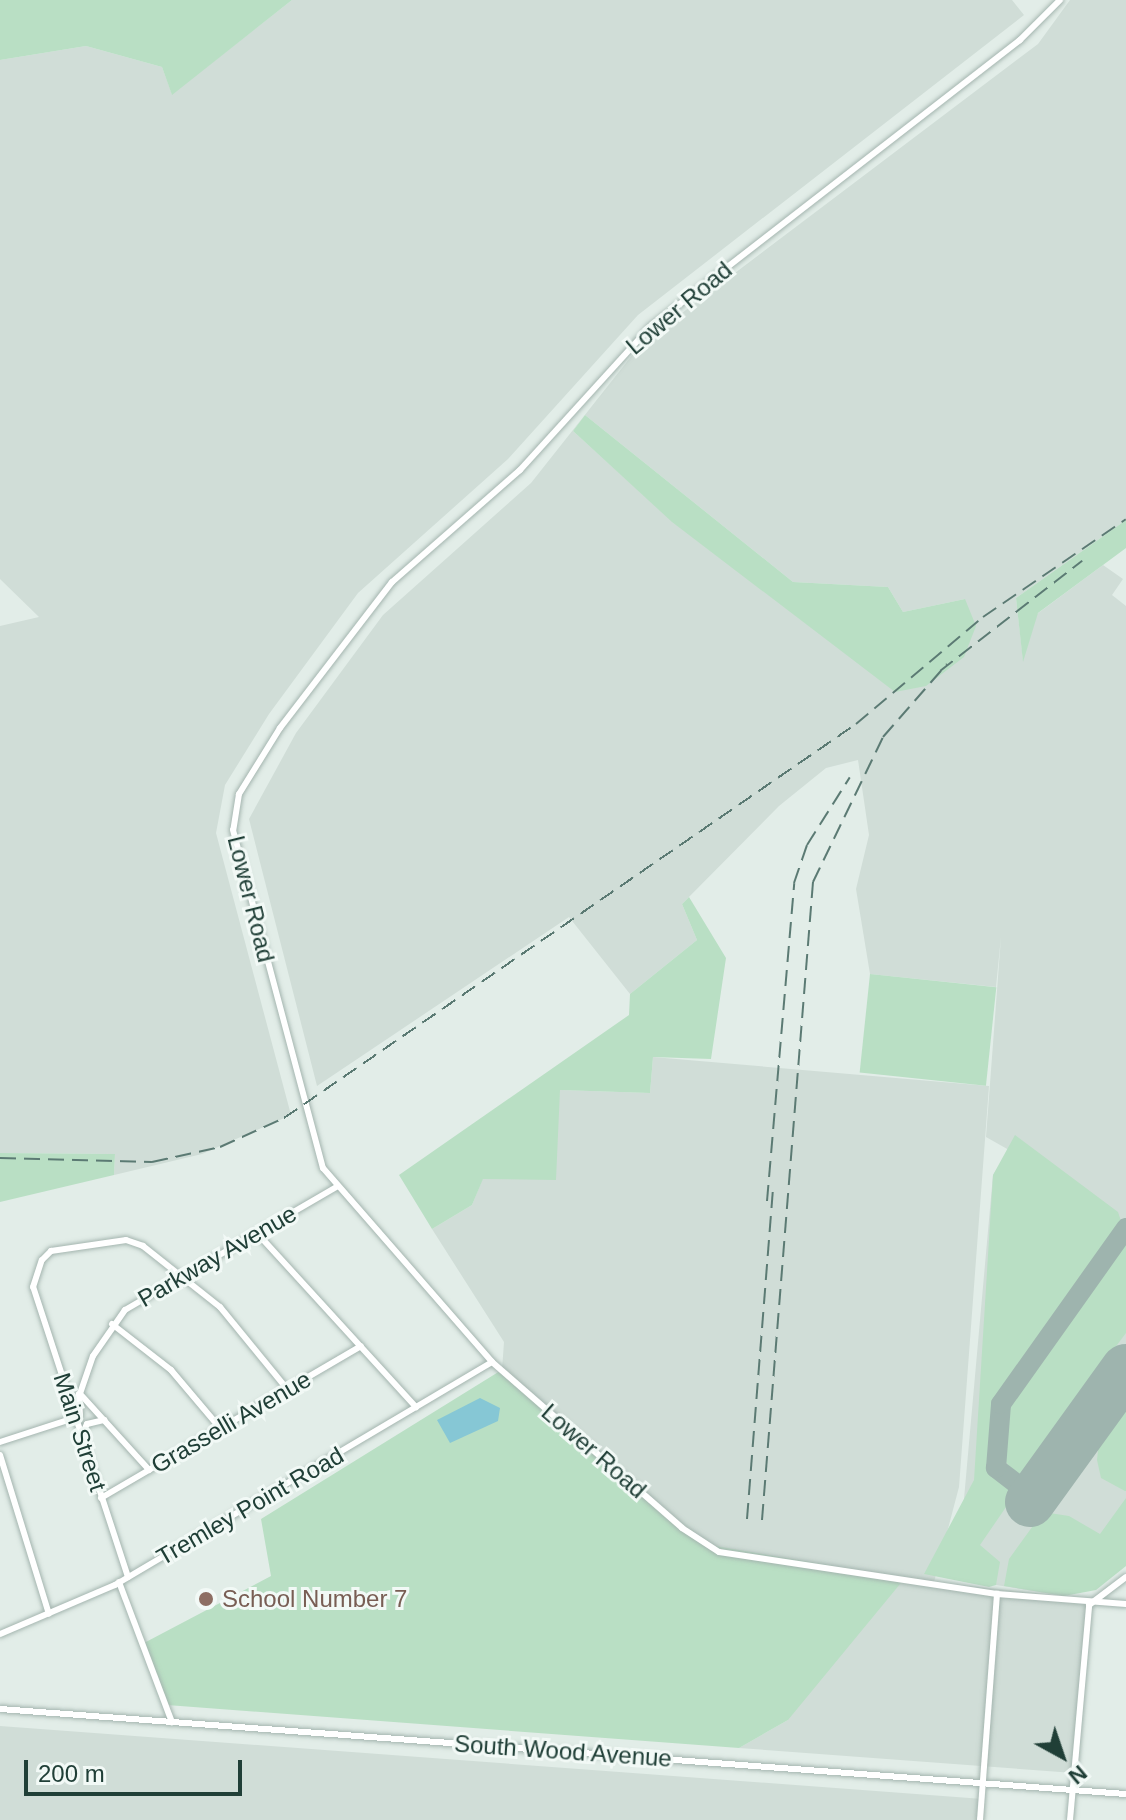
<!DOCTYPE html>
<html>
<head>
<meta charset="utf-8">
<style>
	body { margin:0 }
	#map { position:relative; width:1126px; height:1820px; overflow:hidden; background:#e2ede8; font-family:Helvetica,sans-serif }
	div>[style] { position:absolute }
	.built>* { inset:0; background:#d0ddd7 }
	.green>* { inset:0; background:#b9dfc4; transform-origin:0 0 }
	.water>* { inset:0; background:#86c7d5 }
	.taxiway>* { height:20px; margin:-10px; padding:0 10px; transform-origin:10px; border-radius:10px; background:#9eb4ae }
	.runway>* { height:50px; margin:-25px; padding:0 25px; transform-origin:25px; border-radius:25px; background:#9eb4ae }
	.roads { filter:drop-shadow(0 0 2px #a4b5af) drop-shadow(0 0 2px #a4b5af) }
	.minor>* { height:6px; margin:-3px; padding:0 3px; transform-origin:3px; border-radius:3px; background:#fff }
	.rail>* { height:2px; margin-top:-1px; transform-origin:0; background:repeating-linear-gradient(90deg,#5b7a73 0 16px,transparent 0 24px) }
	.dots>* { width:22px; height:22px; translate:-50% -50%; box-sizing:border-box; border:4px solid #f2f9f6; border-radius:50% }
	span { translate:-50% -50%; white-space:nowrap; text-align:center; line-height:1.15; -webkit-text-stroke:6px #f2f9f6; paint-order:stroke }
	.street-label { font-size:24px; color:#203f37 }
	.education-label { font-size:24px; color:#785e54 }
	.left { translate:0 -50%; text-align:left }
	.north { position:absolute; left:1022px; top:1716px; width:80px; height:80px; -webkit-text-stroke:6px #f2f9f6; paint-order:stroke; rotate:140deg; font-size:22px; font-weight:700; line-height:32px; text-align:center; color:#203f37 }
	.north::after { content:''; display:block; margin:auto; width:28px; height:36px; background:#203f37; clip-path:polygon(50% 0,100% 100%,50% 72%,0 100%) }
	.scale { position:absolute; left:24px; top:1760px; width:218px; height:36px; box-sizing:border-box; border:4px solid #203f37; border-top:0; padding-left:10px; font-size:24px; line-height:28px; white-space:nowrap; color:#203f37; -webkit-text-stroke:6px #f2f9f6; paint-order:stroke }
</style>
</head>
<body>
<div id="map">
	<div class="built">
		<i style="clip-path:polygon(292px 0,1012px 0,1024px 15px,638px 315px,508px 459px,358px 593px,269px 714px,225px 785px,216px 833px,291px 1115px,202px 1154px,114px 1175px,115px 1154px,0 1153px,0 626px,39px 617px,0 579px,0 60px,86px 46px,162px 67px,172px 94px)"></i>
		<i style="clip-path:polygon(evenodd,1070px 0,1126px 0,1126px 520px,1016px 598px,1023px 660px,1037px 614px,1103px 565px,1123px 579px,1112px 595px,1126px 606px,1126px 1513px,1064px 1596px,965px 1580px,963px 1510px,993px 1175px,1009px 1150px,986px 1137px,1001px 937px,996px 987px,870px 974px,856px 889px,869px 835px,858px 760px,826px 768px,779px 806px,682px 904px,697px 940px,630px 994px,569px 917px,317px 1086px,249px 819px,296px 733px,383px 615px,531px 483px,641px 344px,1038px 44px,1070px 0,585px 415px,793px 582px,888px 587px,903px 612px,965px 599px,895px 691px,673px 522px,573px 431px,585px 415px)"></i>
		<i style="clip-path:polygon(653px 1057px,989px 1086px,959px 1487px,934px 1582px,1089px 1599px,1074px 1773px,739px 1748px,788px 1720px,703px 1544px,502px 1370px,504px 1342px,432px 1229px,472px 1205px,483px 1178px,560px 1090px,650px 1093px)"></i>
		<i style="clip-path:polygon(0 1726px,983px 1799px,981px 1820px,0 1820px)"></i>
	</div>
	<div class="green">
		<i style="clip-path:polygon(0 0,292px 0,172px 95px,162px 67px,86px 46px,0 60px)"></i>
		<i style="clip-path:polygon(585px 415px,793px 582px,888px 587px,903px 612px,965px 599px,976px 626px,964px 657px,926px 686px,895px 692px,672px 522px,573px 431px)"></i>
		<i style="clip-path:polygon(1126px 520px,1126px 548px,1038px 613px,1023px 662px,1016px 598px)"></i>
		<i style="clip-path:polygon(689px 897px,726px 958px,711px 1059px,653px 1057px,650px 1093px,560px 1090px,556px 1180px,483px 1179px,472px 1205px,432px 1229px,399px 1175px,629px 1015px,630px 994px,697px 940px,682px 904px)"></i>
		<i style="left:870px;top:974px;width:127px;height:99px;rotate:6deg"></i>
		<i style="clip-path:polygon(1015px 1135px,1118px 1212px,1122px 1224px,996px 1405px,994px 1468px,1017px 1491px,980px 1545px,1000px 1562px,996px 1585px,989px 1587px,924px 1574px,974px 1480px,993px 1175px)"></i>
		<i style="clip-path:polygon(0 1153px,115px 1154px,114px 1175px,0 1202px)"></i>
		<i style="clip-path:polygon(1126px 1240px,1126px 1333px,1018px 1477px,1005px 1461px,1009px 1407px)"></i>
		<i style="clip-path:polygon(500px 1371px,703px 1544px,905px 1578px,788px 1720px,739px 1748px,167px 1705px,144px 1643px,271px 1576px,261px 1519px)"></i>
		<i style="clip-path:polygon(1126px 1404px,1126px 1491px,1125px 1491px,1101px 1478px,1097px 1460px,1099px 1441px)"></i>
		<i style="clip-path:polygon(1126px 1498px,1126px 1566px,1096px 1590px,1064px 1596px,1004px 1586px,1009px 1559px,1043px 1512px,1069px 1516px,1100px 1534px)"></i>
	</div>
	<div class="water">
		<i style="clip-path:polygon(480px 1398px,500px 1408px,498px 1421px,450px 1443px,437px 1420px)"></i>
	</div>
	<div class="taxiway">
		<i style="left:1034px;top:1497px;width:48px;rotate:-142.7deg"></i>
		<i style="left:996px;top:1468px;width:64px;rotate:-85.5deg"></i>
		<i style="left:1001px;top:1404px;width:216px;rotate:-54.6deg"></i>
	</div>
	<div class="runway">
		<i style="left:1030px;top:1502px;width:164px;rotate:-54.2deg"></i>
	</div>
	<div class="roads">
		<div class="minor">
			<i style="left:1060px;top:0;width:57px;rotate:135deg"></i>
			<i style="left:1020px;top:40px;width:467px;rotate:142.2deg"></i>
			<i style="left:651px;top:326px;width:195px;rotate:132.3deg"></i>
			<i style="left:520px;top:470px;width:170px;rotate:138.8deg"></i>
			<i style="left:392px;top:582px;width:184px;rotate:127.5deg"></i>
			<i style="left:280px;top:728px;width:78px;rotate:121.8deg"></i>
			<i style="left:239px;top:794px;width:36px;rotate:99deg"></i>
			<i style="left:233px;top:830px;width:350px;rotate:75.1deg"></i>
			<i style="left:323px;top:1168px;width:257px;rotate:48.9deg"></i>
			<i style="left:492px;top:1362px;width:252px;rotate:41.1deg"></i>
			<i style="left:682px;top:1528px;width:44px;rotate:33deg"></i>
			<i style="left:719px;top:1552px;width:281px;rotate:8.6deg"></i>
			<i style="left:997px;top:1594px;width:129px;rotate:4.4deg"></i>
			<i style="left:257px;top:1233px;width:236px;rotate:47.6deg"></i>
			<i style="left:112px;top:1324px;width:75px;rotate:37.9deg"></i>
			<i style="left:171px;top:1370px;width:76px;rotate:49.8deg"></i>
			<i style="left:82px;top:1396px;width:100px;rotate:47.8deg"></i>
			<i style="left:73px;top:1414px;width:61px;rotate:-71deg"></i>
			<i style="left:93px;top:1356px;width:56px;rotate:-55.2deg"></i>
			<i style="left:125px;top:1310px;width:244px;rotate:-30.2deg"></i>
			<i style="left:82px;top:1435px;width:12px;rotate:-66deg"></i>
			<i style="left:87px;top:1424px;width:18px;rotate:-13deg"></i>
			<i style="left:0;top:1442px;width:84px;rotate:-18deg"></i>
			<i style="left:80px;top:1416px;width:22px;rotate:-93deg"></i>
			<i style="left:0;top:1455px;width:166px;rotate:72.9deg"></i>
			<i style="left:101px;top:1498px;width:301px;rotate:-30.3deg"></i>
			<i style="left:128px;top:1577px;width:305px;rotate:-108.1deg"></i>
			<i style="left:33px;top:1287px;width:28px;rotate:-72deg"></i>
			<i style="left:42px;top:1260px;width:13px;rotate:-45deg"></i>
			<i style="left:51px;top:1251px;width:76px;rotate:-8.3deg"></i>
			<i style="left:126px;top:1240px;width:18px;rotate:19deg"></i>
			<i style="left:143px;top:1246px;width:98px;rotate:38.4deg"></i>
			<i style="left:220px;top:1307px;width:106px;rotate:50.7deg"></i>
			<i style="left:119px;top:1582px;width:150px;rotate:69.3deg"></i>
			<i style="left:1089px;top:1605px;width:46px;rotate:-37.1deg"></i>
			<i style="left:0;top:1634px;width:125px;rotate:-23.1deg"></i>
			<i style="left:115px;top:1585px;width:438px;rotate:-30.6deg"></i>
			<i style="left:0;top:1709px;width:1129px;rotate:4.32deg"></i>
			<i style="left:980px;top:1820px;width:227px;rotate:-85.7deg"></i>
			<i style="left:1070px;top:1820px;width:216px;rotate:-84.9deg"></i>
		</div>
	</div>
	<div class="rail">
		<i style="left:940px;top:671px;width:180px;rotate:-37.8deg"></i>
		<i style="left:0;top:1158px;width:152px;rotate:1.5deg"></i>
		<i style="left:152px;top:1162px;width:70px;rotate:-12.4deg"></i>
		<i style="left:220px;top:1147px;width:70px;rotate:-24.4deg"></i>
		<i style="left:284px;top:1118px;width:695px;rotate:-34.56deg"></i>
		<i style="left:856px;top:724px;width:166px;rotate:-40.1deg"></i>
		<i style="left:983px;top:617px;width:173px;rotate:-34.4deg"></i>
		<i style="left:767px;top:1201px;width:319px;rotate:-85.1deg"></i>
		<i style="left:794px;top:883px;width:40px;rotate:-71.1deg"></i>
		<i style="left:807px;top:845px;width:80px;rotate:-57.7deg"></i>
		<i style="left:747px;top:1519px;width:328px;rotate:-85.5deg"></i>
		<i style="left:762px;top:1520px;width:640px;rotate:-85.43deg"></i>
		<i style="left:813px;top:882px;width:161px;rotate:-64.2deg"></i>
		<i style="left:883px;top:737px;width:97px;rotate:-48.8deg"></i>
	</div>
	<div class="dots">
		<i style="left:206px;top:1599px;background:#8d6e63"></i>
	</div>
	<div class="street-label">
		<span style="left:679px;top:308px;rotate:-40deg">Lower Road</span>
		<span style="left:251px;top:899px;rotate:76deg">Lower Road</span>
		<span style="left:217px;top:1256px;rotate:-30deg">Parkway Avenue</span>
		<span style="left:231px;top:1422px;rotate:-30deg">Grasselli Avenue</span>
		<span style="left:80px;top:1432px;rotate:72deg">Main Street</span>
		<span style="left:594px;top:1451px;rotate:41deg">Lower Road</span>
		<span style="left:250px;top:1506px;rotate:-30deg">Tremley Point Road</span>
		<span style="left:563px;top:1751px;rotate:4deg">South Wood Avenue</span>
	</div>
	<div class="education-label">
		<span class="left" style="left:222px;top:1599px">School Number 7</span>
	</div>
	<div class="north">N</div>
	<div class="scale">200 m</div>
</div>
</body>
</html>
